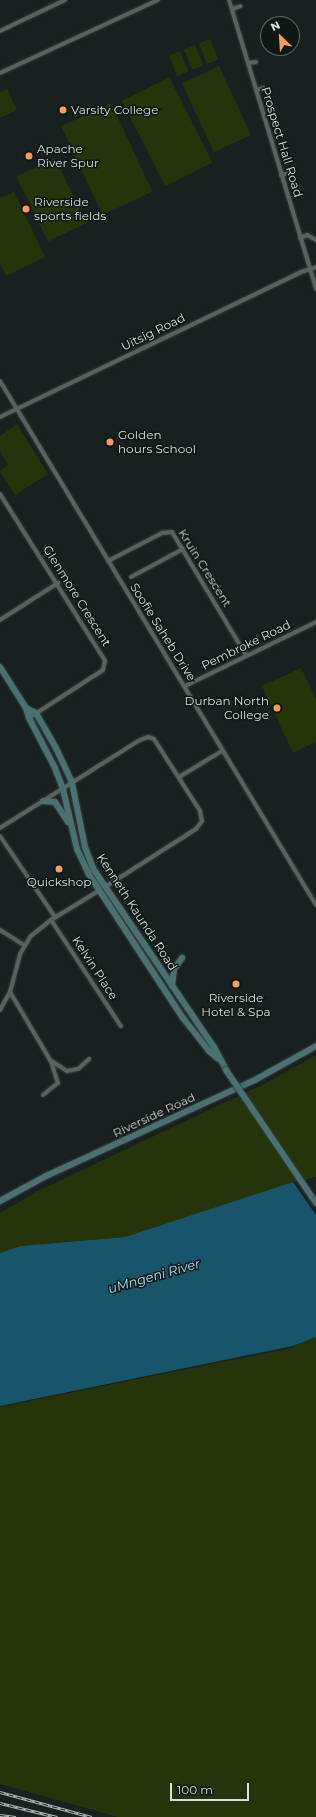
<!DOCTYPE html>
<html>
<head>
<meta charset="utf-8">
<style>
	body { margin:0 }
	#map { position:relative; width:316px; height:1817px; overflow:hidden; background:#18211f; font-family:Montserrat,sans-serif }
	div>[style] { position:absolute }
	.green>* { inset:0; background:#263409; transform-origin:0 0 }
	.water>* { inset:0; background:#17556a }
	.roads { filter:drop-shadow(0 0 1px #373e3c) drop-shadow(0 0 1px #373e3c) }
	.minor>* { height:4px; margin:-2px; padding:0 2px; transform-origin:2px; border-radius:2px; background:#58625f }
	.secondary>* { height:6px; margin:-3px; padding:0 3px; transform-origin:3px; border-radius:3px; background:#4a7171 }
	.rail>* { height:3px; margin-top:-1.5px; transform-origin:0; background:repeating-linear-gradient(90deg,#0f1815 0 4.5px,#b3bab8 0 9px); box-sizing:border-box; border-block:1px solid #b3bab8 }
	.bridges { filter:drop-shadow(0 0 1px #373e3c) drop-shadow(0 0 1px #373e3c) }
	.secondary-bridge>* { height:6px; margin:-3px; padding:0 3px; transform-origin:3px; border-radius:3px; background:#4a7171 }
	.dots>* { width:11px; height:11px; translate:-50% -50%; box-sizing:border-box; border:2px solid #0f1815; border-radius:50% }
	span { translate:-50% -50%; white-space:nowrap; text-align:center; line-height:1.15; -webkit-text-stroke:3px #0f1815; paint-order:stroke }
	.poi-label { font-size:12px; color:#d9dfdd }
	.left { translate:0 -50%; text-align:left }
	.right { translate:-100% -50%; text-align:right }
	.street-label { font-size:12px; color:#d9dfdd }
	.water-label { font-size:13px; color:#a7e4fc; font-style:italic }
	.north { position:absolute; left:260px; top:16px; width:40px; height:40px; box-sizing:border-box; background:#0f1815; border:1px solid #606865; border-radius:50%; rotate:335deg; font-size:11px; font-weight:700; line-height:16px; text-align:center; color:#d9dfdd }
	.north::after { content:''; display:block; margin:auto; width:14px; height:18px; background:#ff9b5a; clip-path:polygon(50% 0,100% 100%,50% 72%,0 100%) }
	.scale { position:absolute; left:170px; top:1783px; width:79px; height:18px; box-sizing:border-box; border:2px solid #d9dfdd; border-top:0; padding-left:5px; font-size:12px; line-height:14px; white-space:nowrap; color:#d9dfdd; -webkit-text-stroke:3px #0f1815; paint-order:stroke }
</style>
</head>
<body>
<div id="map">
	<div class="green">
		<i style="left:210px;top:39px;width:22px;height:12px;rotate:68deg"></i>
		<i style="left:195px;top:45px;width:22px;height:12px;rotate:68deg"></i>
		<i style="left:180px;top:51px;width:22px;height:12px;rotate:68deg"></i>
		<i style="left:219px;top:66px;width:76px;height:41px;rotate:65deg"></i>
		<i style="left:169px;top:77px;width:96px;height:53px;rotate:63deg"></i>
		<i style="clip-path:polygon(7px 89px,17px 110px,0 118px,0 92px)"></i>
		<i style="left:111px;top:103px;width:98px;height:55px;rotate:65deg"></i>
		<i style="left:55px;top:158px;width:72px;height:43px;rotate:64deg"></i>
		<i style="clip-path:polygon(14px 192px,45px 257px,6px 276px,0 264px,0 198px)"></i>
		<i style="clip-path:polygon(17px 424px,48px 474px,15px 495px,0 471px,8px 465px,0 451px,0 436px)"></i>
		<i style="clip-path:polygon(301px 668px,316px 699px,316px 742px,293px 753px,262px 686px)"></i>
		<i style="clip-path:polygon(316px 1055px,316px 1177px,293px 1182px,125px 1237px,21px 1246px,0 1253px,0 1213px,40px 1190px,268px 1082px)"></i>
		<i style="clip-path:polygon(316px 1337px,316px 1817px,118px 1817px,0 1784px,0 1407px,291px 1348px)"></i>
	</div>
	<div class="water">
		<i style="clip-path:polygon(293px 1182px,316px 1215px,316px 1337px,293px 1346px,0 1406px,0 1253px,21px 1246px,125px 1237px)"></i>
	</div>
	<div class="roads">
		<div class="minor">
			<i style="left:229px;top:0;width:302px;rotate:73.2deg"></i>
			<i style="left:232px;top:9px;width:9px;rotate:-18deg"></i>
			<i style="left:0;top:31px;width:72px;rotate:-25.5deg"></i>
			<i style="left:248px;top:63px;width:8px;rotate:-7deg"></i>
			<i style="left:0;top:73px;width:174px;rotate:-24.8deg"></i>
			<i style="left:256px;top:90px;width:8px;rotate:-14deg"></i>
			<i style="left:281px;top:175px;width:8px;rotate:-14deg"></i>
			<i style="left:300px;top:238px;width:8px;rotate:-23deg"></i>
			<i style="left:307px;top:235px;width:10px;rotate:29deg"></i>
			<i style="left:0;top:381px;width:612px;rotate:58.91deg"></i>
			<i style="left:0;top:417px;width:334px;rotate:-25.7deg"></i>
			<i style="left:301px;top:272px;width:16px;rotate:-18deg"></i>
			<i style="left:0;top:494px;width:197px;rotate:57.8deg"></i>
			<i style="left:105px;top:661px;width:9px;rotate:103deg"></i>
			<i style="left:103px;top:670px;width:88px;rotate:147deg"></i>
			<i style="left:108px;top:561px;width:61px;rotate:-27.4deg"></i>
			<i style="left:162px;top:533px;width:10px;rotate:-6deg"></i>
			<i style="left:172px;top:532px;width:144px;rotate:59deg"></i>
			<i style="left:131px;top:577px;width:59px;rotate:-28.3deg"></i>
			<i style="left:0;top:620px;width:69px;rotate:-32.5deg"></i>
			<i style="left:185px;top:686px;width:146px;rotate:-26deg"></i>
			<i style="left:179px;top:777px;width:50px;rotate:-31.2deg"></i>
			<i style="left:0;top:828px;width:163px;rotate:-32.2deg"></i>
			<i style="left:138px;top:741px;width:11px;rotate:-22deg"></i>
			<i style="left:148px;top:737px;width:6px;rotate:18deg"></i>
			<i style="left:154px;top:739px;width:85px;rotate:57.4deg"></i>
			<i style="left:200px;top:811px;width:10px;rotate:79deg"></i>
			<i style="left:202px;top:821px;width:10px;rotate:127deg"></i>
			<i style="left:196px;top:829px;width:108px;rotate:147.5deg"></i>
			<i style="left:0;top:836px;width:98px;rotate:55.8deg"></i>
			<i style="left:51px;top:920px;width:127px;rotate:56.6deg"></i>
			<i style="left:0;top:930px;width:28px;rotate:32deg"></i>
			<i style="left:10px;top:992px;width:79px;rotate:59.5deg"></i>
			<i style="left:50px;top:1060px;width:20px;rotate:33deg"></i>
			<i style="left:67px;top:1071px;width:11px;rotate:-10deg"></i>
			<i style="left:78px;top:1069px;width:15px;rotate:-42deg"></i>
			<i style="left:0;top:1010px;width:21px;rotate:-61deg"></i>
			<i style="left:10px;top:992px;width:39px;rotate:-75deg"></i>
			<i style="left:20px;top:954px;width:21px;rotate:-59deg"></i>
			<i style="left:31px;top:936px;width:26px;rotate:-39deg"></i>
			<i style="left:51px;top:920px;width:57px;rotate:-31.5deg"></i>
			<i style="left:43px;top:1095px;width:19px;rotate:-39deg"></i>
			<i style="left:58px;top:1083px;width:22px;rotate:-108deg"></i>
		</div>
		<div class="secondary">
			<i style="left:0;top:667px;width:49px;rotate:57.6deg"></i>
			<i style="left:26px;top:708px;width:11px;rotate:27deg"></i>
			<i style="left:36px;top:713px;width:40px;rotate:60.3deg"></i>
			<i style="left:56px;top:748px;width:38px;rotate:65deg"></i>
			<i style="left:72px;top:783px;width:65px;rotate:78.5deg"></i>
			<i style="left:85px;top:847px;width:25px;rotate:69deg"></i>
			<i style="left:94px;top:870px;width:214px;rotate:55.9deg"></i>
			<i style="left:214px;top:1047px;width:26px;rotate:62deg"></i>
			<i style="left:26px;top:708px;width:10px;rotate:73deg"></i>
			<i style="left:29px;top:718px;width:56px;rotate:62.5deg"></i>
			<i style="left:55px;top:768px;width:22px;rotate:69deg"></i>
			<i style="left:63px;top:789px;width:62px;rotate:76.9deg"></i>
			<i style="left:77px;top:849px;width:26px;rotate:65deg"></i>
			<i style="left:88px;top:873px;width:173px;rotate:56.8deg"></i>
			<i style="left:183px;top:1018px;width:42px;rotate:51.8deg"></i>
			<i style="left:209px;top:1051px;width:11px;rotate:41deg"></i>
			<i style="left:43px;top:801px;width:12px;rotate:5deg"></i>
			<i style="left:55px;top:802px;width:24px;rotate:57deg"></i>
			<i style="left:172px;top:986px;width:17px;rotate:-83deg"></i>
			<i style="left:174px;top:969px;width:14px;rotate:-54deg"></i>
			<i style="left:0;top:1201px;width:52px;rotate:-28.5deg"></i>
			<i style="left:46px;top:1176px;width:230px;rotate:-24.7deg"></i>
			<i style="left:255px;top:1080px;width:70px;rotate:-29.1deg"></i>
		</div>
	</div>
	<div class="rail">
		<i style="left:0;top:1792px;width:95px;rotate:15.2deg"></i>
		<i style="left:0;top:1803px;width:59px;rotate:13.8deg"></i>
		<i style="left:0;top:1815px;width:16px;rotate:7deg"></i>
	</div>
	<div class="bridges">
		<div class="secondary-bridge">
			<i style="left:226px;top:1070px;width:161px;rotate:55.9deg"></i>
		</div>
	</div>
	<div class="dots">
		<i style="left:63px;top:110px;background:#ff9b5a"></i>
		<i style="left:29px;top:156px;background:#ff9b5a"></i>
		<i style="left:26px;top:209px;background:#ff9b5a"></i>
		<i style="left:110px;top:442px;background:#ff9b5a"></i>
		<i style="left:277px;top:708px;background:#ff9b5a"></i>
		<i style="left:59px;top:869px;background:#ff9b5a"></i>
		<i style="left:236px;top:984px;background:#ff9b5a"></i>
	</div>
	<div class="poi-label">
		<span class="left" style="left:71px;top:110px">Varsity College</span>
		<span class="left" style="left:37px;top:156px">Apache<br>River Spur</span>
		<span class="left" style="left:34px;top:209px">Riverside<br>sports fields</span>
		<span class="left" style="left:118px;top:442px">Golden<br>hours School</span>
		<span class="right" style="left:269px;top:708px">Durban North<br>College</span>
		<span style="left:59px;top:882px">Quickshop</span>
		<span style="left:236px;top:1005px">Riverside<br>Hotel &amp; Spa</span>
	</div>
	<div class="street-label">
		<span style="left:282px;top:142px;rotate:73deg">Prospect Hall Road</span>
		<span style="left:153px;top:332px;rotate:-26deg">Uitsig Road</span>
		<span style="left:205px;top:568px;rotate:58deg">Kruin Crescent</span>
		<span style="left:77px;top:596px;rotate:58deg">Glenmore Crescent</span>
		<span style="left:163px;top:632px;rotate:58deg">Soofie Saheb Drive</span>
		<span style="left:246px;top:645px;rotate:-26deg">Pembroke Road</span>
		<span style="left:137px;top:912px;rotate:57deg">Kenneth Kaunda Road</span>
		<span style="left:95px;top:968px;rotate:57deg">Kelvin Place</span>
		<span style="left:154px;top:1115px;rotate:-25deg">Riverside Road</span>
	</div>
	<div class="water-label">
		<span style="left:154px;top:1276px;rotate:-16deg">uMngeni River</span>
	</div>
	<div class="north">N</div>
	<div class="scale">100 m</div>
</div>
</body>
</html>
